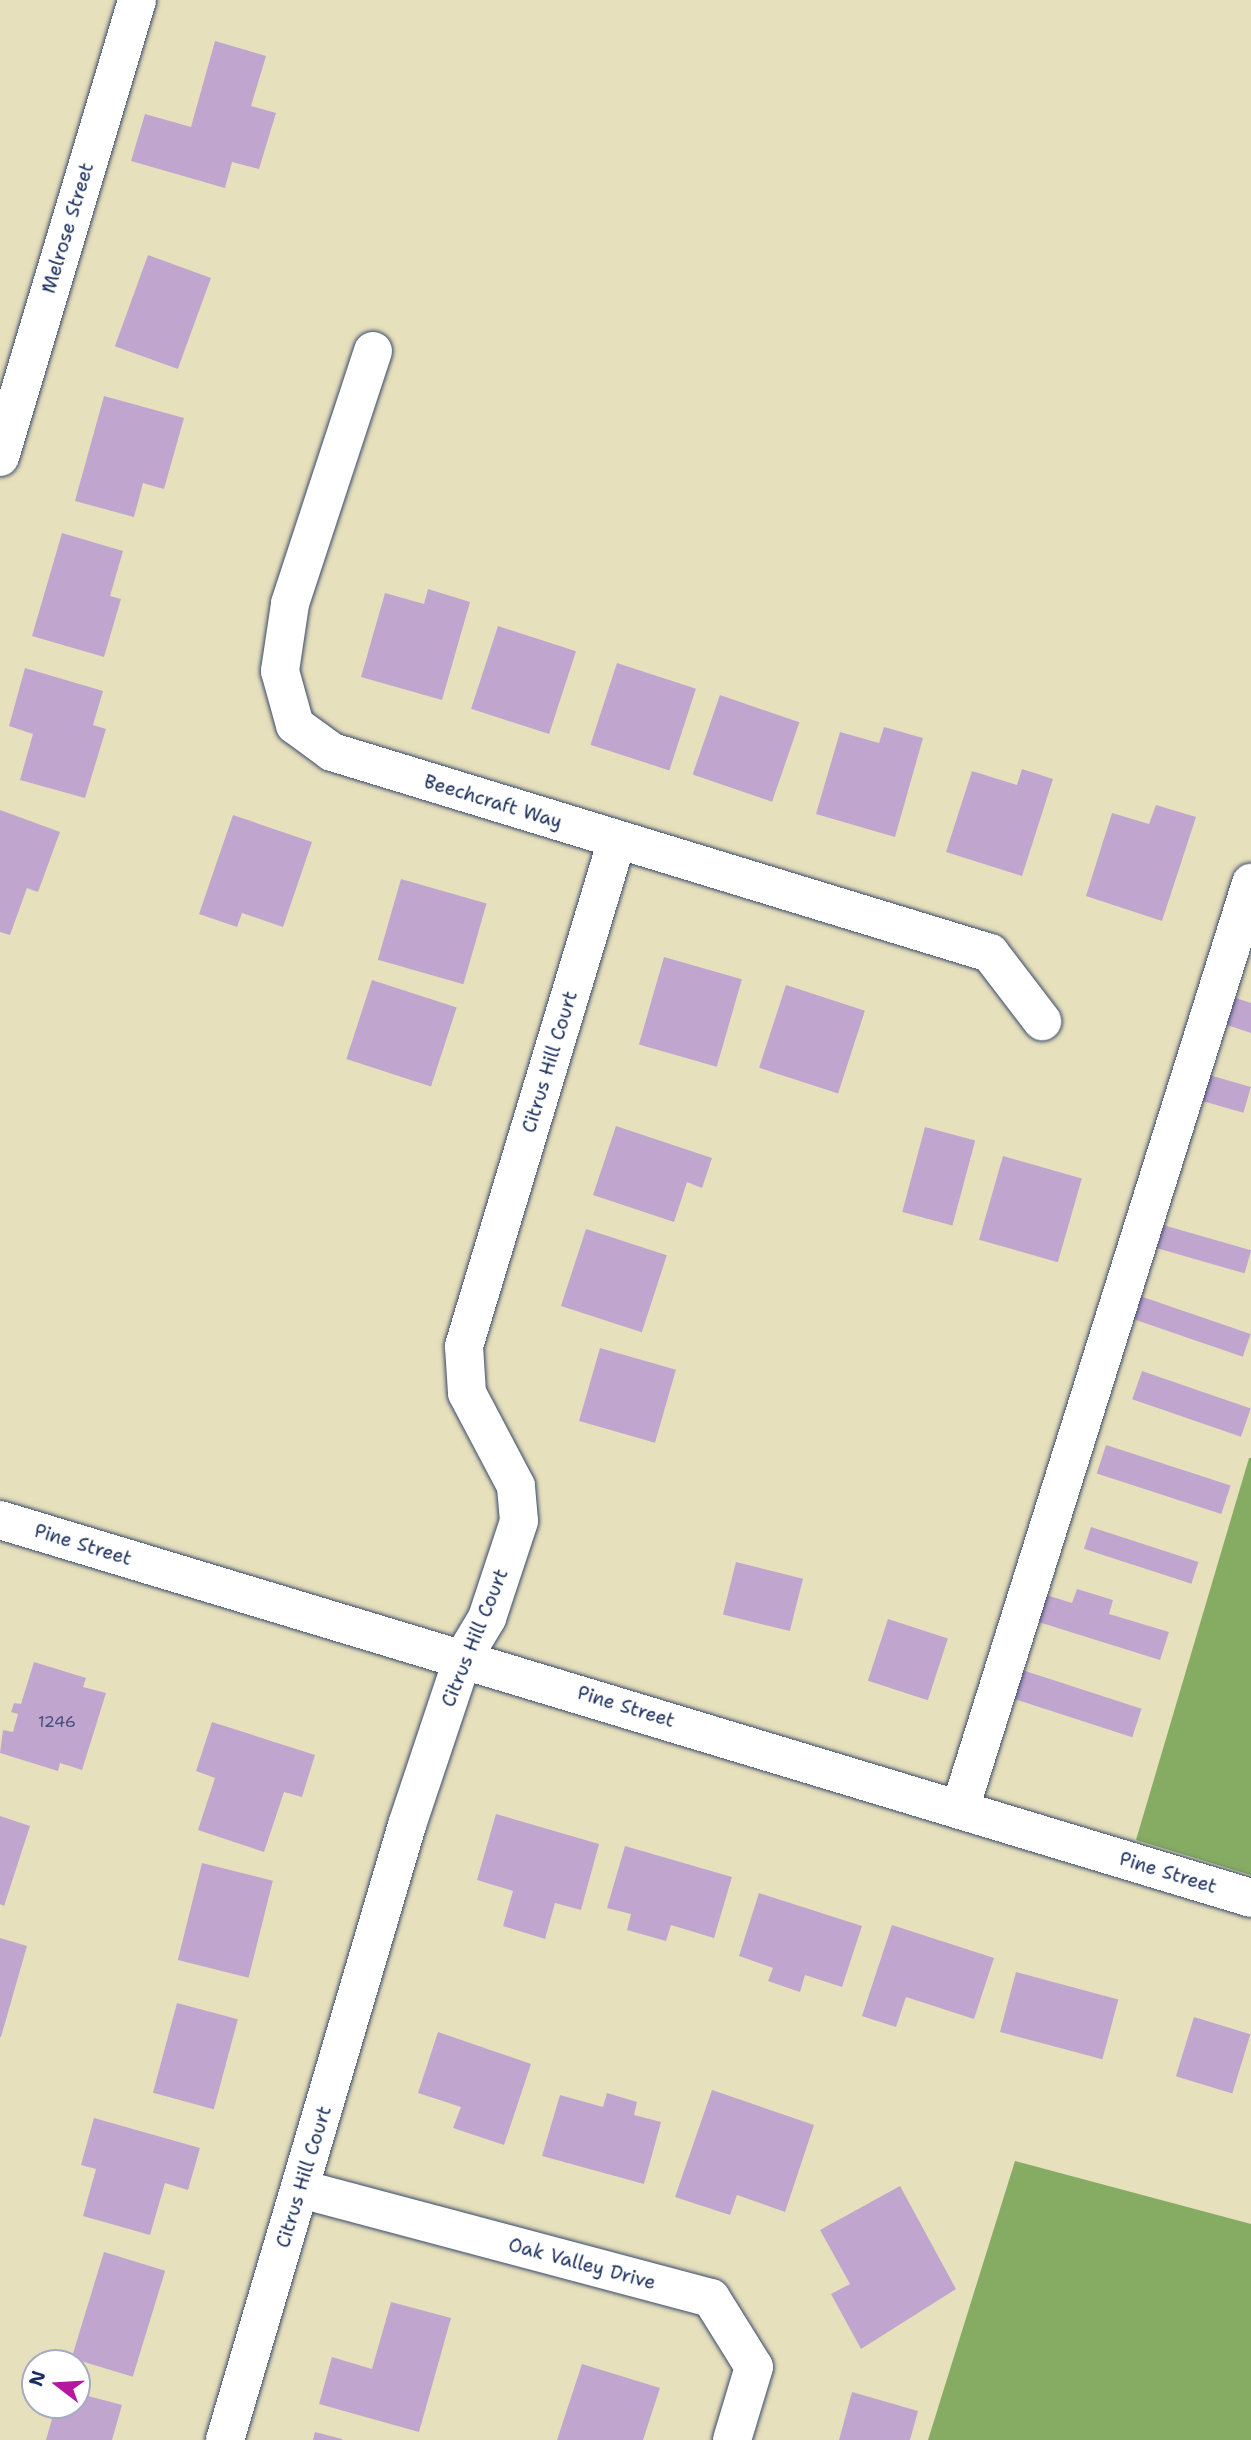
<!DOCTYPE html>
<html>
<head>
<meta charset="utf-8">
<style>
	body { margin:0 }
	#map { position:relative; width:1251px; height:2440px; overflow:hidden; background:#e7e0bc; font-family:"Shantell Sans",sans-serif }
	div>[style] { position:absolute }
	.forest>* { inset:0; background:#85ac62 }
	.building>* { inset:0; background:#c0a6cf; transform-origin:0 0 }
	.roads { filter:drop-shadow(0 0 2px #3a4a6c) drop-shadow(0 0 2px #3a4a6c) }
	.minor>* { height:38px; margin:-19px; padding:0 19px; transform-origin:19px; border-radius:19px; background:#fff }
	span { translate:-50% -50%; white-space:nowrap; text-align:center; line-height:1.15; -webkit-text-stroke:7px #fff; paint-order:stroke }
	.number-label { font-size:16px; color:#444d7a }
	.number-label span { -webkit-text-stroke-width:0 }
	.street-label { font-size:19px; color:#1b2f5e }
	.north { position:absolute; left:21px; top:2349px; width:70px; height:70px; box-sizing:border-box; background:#fff; border:2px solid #a4acbf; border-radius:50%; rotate:287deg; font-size:19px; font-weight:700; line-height:28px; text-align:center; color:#1b2f5e }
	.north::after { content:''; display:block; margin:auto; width:24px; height:32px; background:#b5179e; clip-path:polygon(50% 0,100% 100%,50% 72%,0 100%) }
</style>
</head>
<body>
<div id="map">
	<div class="forest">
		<i style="clip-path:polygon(1249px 1458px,1251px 1458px,1251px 1875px,1136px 1840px)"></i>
		<i style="clip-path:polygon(1015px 2161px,1251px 2224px,1251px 2440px,928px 2440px)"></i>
	</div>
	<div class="building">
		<i style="clip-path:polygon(215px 41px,266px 56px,251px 106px,276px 113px,259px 169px,232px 162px,225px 188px,131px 161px,145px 114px,191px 127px)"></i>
		<i style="left:148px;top:255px;width:67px;height:97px;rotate:20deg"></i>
		<i style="clip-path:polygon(104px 396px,184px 418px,164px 489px,143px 483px,134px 517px,75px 501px)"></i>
		<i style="clip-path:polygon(62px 533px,123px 551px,110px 596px,121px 599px,104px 657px,32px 636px)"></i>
		<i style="clip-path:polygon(428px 589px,470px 602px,442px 700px,361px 677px,385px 593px,424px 604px)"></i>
		<i style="left:498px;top:626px;width:82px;height:87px;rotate:18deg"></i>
		<i style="left:617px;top:663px;width:83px;height:86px;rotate:18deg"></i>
		<i style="clip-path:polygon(25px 668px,103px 691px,93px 725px,106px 729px,85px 798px,20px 780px,33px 734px,9px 726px)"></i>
		<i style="left:720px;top:695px;width:84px;height:84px;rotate:19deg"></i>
		<i style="clip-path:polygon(884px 727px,923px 738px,895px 837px,816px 814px,840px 732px,879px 743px)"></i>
		<i style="clip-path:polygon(1022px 769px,1053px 779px,1022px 876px,946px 852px,972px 771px,1017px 785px)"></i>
		<i style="clip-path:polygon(1156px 805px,1196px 817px,1162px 921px,1086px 896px,1112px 813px,1149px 824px)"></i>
		<i style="clip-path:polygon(0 810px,60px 832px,38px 892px,27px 888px,10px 935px,0 932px)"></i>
		<i style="clip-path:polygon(233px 815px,312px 842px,283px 927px,242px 913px,237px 927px,199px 914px)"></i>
		<i style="left:401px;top:879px;width:89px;height:84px;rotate:16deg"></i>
		<i style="left:664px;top:957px;width:81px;height:91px;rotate:16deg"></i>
		<i style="left:372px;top:980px;width:89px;height:83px;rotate:18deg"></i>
		<i style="left:786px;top:985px;width:83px;height:87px;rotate:18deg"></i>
		<i style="clip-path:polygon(1224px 994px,1251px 1003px,1251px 1033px,1215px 1021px)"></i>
		<i style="left:1199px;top:1072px;width:54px;height:27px;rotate:16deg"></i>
		<i style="clip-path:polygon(616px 1126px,712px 1158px,702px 1188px,687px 1182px,674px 1222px,593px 1195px)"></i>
		<i style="left:925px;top:1127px;width:52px;height:88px;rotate:15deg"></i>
		<i style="left:1003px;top:1156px;width:82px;height:87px;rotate:16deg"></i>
		<i style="left:1156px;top:1223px;width:99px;height:24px;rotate:16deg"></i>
		<i style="left:586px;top:1229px;width:85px;height:81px;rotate:18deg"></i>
		<i style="left:1140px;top:1296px;width:117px;height:24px;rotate:19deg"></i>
		<i style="left:600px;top:1348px;width:79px;height:76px;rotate:16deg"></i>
		<i style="left:1142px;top:1371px;width:115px;height:30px;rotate:19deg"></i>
		<i style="left:1106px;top:1445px;width:131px;height:30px;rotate:18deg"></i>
		<i style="left:1091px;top:1527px;width:113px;height:23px;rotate:18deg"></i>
		<i style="left:736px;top:1562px;width:69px;height:54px;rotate:14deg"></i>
		<i style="clip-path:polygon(1077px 1589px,1113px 1600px,1109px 1614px,1169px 1632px,1160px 1660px,1032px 1620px,1040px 1593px,1072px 1603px)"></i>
		<i style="left:888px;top:1619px;width:63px;height:65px;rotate:18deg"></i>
		<i style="clip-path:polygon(34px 1662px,86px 1678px,83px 1687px,106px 1693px,82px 1770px,60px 1763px,58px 1771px,0 1753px,3px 1730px,13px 1732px,18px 1714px,11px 1712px,14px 1703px,21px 1704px)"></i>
		<i style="left:1016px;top:1668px;width:132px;height:30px;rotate:18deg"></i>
		<i style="clip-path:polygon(212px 1722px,315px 1755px,302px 1797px,284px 1792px,264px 1852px,198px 1830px,215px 1778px,196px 1771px)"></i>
		<i style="clip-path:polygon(496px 1814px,599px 1844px,581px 1910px,555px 1903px,545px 1939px,503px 1926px,513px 1891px,477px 1880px)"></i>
		<i style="clip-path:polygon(0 1816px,30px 1826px,4px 1906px,0 1904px)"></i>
		<i style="clip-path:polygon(625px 1846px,732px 1877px,714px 1938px,671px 1925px,666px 1941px,627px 1930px,631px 1914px,607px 1908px)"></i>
		<i style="left:202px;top:1863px;width:73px;height:100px;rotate:14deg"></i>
		<i style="clip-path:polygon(759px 1893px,862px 1926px,842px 1987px,805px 1975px,800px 1992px,768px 1981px,773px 1968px,739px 1956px)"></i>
		<i style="clip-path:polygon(892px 1925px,994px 1958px,974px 2019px,906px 1997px,896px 2027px,862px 2016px)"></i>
		<i style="clip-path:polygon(0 1938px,27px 1946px,1px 2037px,0 2037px)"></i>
		<i style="left:1016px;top:1972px;width:106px;height:62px;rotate:15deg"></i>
		<i style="left:177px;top:2003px;width:63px;height:93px;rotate:15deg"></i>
		<i style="left:1194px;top:2017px;width:59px;height:62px;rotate:17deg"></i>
		<i style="clip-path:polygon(438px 2032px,531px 2064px,504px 2145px,453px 2128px,461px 2107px,418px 2093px)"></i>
		<i style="clip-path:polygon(712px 2090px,814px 2125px,785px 2212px,737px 2195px,730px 2215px,675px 2197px)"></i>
		<i style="clip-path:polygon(607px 2093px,637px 2102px,634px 2115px,661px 2122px,644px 2184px,542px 2156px,560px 2095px,603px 2107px)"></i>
		<i style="clip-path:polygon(94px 2118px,200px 2148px,188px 2190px,165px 2183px,150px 2235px,83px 2216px,96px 2169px,81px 2165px)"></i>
		<i style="clip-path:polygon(900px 2186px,956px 2289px,861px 2349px,831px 2294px,850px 2284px,820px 2230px)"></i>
		<i style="left:104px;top:2252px;width:64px;height:111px;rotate:17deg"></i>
		<i style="clip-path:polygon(391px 2302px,451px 2318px,419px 2432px,319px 2404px,332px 2357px,372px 2369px)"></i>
		<i style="clip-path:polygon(582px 2364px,660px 2388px,643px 2440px,557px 2440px)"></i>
		<i style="clip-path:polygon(852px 2392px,918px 2411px,910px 2440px,839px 2440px)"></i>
		<i style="clip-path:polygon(77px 2393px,122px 2405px,112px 2440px,46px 2440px,56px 2405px,77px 2405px)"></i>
		<i style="clip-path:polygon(315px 2432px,342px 2439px,342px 2440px,313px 2440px)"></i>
	</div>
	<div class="roads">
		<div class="minor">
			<i style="left:373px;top:351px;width:266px;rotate:108.2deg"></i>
			<i style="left:290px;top:604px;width:68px;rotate:98.5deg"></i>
			<i style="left:280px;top:671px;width:56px;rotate:74.5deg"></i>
			<i style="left:295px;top:725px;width:46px;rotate:36.1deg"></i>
			<i style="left:332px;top:752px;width:688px;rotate:16.99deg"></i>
			<i style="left:990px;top:953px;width:86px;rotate:52.6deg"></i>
			<i style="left:0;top:457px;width:477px;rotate:-73.3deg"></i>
			<i style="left:0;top:1520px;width:1307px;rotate:16.81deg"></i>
			<i style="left:960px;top:1809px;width:971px;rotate:-72.55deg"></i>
			<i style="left:301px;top:2189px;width:424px;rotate:14.9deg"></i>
			<i style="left:711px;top:2298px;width:81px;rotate:58.1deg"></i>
			<i style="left:754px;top:2367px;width:76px;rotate:106.8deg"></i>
			<i style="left:225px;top:2440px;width:641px;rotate:-73.51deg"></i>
			<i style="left:407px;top:1825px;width:176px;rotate:-71.5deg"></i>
			<i style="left:463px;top:1658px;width:47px;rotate:-59deg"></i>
			<i style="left:487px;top:1618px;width:102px;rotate:-71.7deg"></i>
			<i style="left:519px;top:1521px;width:35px;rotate:-95deg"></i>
			<i style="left:516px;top:1486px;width:105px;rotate:-117.8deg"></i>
			<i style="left:467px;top:1393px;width:47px;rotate:-93.7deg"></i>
			<i style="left:464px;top:1346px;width:529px;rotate:-73.18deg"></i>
		</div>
	</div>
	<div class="number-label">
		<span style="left:57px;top:1722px">1246</span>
	</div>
	<div class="street-label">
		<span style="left:68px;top:228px;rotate:-73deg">Melrose Street</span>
		<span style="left:493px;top:802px;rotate:17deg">Beechcraft Way</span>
		<span style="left:550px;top:1062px;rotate:-73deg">Citrus Hill Court</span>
		<span style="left:83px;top:1545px;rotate:17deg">Pine Street</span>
		<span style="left:475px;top:1638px;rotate:-68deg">Citrus Hill Court</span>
		<span style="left:626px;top:1707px;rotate:17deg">Pine Street</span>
		<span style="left:1168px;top:1873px;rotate:17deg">Pine Street</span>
		<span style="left:304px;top:2177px;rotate:-73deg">Citrus Hill Court</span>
		<span style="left:582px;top:2264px;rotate:15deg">Oak Valley Drive</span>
	</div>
	<div class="north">N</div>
</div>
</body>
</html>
